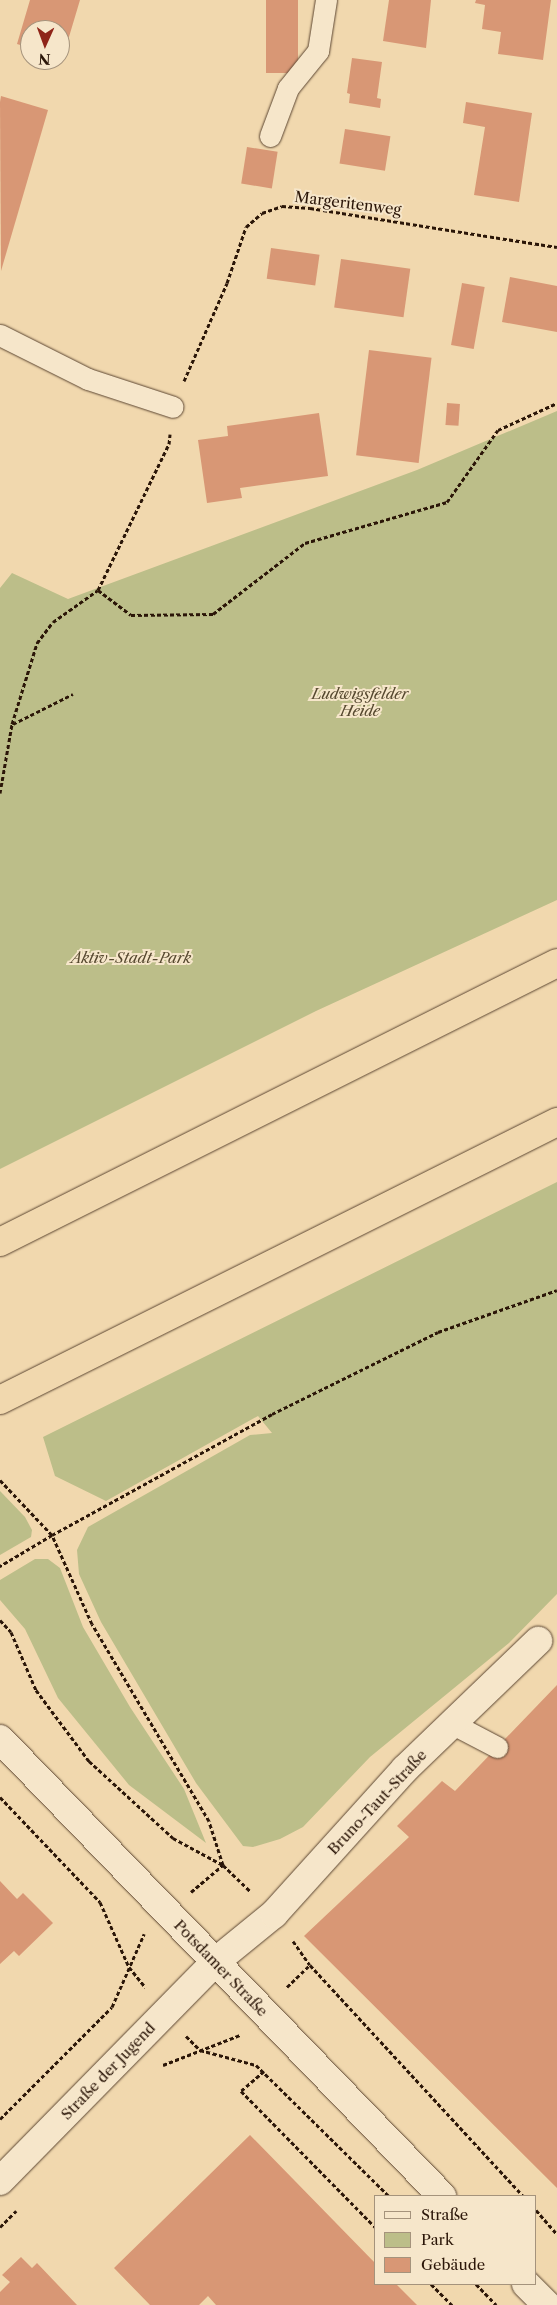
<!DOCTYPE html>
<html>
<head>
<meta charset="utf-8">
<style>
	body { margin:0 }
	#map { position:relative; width:557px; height:2305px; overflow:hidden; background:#f1d8ae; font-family:"Libre Caslon Text",serif }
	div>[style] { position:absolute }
	.green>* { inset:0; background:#bcbe89 }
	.building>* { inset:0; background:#d89775; transform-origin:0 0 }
	.path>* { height:3px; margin-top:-1.5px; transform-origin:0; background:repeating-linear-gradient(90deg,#2b1608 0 4px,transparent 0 6.5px) }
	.roads { filter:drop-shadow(0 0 1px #5c4632) drop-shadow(0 0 1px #5c4632) }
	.lane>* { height:21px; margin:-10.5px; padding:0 10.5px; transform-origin:10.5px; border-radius:10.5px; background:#f6e6ca }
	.street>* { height:28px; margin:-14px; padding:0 14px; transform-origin:14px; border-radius:14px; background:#f6e6ca }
	.secondary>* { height:28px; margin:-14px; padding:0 14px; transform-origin:14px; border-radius:14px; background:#f6e6ca }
	.highway>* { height:28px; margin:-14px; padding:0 14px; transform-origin:14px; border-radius:14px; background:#f1d8ae }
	span { translate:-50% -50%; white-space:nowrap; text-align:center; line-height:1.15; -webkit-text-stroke:4px #f6e6ca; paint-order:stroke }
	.street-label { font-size:15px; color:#2b1608 }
	.park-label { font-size:15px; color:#56482f; font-style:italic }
	.legend { position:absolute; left:374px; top:2195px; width:162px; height:90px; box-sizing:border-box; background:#f6e6ca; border:1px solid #a5937c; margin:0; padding:6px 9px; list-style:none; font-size:15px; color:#2b1608 }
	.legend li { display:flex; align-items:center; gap:10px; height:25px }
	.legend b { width:25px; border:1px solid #a5937c }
	.north { position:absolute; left:20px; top:20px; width:50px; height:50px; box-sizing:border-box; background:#f6e6ca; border:1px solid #a5937c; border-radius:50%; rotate:182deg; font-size:14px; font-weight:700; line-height:20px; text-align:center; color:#2b1608 }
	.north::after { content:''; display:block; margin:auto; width:18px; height:22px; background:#8f2418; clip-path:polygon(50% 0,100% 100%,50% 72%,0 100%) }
</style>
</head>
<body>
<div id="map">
	<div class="green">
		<i style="clip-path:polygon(557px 411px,557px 900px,316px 1011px,0 1169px,0 588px,12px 573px,68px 599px,417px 470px)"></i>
		<i style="clip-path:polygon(557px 1182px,557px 1594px,509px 1643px,370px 1757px,303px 1827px,280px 1839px,253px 1847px,243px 1846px,196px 1783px,101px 1622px,79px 1574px,77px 1550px,88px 1527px,250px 1435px,272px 1433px,258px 1416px,106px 1501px,55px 1476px,43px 1437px)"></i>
		<i style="clip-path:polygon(0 1491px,25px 1517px,32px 1530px,31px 1537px,0 1555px)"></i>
		<i style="clip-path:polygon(35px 1559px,48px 1559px,60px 1568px,83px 1627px,130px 1707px,184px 1789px,206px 1843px,129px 1785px,58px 1698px,25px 1629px,0 1600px,0 1580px)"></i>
	</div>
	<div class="building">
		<i style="clip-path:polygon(30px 0,80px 0,63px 57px,60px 56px,60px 30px,30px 30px,30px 48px,17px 44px)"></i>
		<i style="left:266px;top:0;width:32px;height:73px"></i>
		<i style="clip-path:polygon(389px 0,431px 0,426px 48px,383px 41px)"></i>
		<i style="clip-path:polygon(476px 0,551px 0,543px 60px,498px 54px,501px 32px,482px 29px,485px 5px,475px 3px)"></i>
		<i style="clip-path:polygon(352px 58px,382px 62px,377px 98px,381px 99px,380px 108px,349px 103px,350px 94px,347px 93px)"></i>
		<i style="clip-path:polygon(1px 96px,48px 110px,1px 271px,0 102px)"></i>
		<i style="clip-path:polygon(466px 102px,532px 113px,519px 202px,474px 195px,485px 127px,463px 123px)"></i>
		<i style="left:345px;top:129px;width:46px;height:35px;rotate:9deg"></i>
		<i style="left:247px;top:147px;width:31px;height:37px;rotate:9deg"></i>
		<i style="left:271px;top:248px;width:49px;height:31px;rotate:8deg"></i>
		<i style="left:341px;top:259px;width:70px;height:49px;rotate:8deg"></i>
		<i style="clip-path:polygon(510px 277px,557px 286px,557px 332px,502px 322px)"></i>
		<i style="left:462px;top:283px;width:23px;height:63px;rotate:10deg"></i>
		<i style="left:369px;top:350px;width:63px;height:106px;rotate:7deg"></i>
		<i style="left:447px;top:403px;width:13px;height:22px;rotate:4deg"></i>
		<i style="clip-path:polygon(319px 413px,328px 476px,240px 488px,242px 498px,207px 503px,198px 440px,228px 436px,227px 426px)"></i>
		<i style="clip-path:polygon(557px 1685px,557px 2188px,304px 1936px,409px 1837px,397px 1826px,442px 1781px,455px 1791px)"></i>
		<i style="clip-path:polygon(0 1881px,17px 1899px,23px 1893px,53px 1923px,19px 1956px,14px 1951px,0 1964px)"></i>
		<i style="clip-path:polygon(250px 2135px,376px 2264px,376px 2284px,396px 2284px,417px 2305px,216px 2305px,208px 2296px,199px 2305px,150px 2305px,114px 2268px)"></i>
		<i style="clip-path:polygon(21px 2257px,32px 2268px,37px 2263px,77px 2305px,0 2305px,0 2292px,10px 2282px,2px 2275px)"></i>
	</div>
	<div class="path">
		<i style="left:184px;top:381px;width:107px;rotate:-66.3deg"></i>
		<i style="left:227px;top:283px;width:59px;rotate:-71.3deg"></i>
		<i style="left:246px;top:227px;width:21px;rotate:-41deg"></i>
		<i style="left:262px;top:213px;width:21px;rotate:-19deg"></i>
		<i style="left:282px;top:206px;width:28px;rotate:4deg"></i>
		<i style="left:310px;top:208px;width:250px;rotate:9deg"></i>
		<i style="left:98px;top:590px;width:41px;rotate:37.1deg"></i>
		<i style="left:131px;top:615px;width:82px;rotate:-0.7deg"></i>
		<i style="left:213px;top:614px;width:116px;rotate:-37.7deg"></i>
		<i style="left:305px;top:543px;width:148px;rotate:-16.1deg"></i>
		<i style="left:447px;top:502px;width:88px;rotate:-54.7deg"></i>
		<i style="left:498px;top:430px;width:65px;rotate:-24.6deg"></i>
		<i style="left:13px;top:724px;width:67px;rotate:-26.6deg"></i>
		<i style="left:0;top:793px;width:70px;rotate:-80.1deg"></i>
		<i style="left:12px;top:724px;width:85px;rotate:-72.8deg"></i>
		<i style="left:37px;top:643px;width:26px;rotate:-53deg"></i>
		<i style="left:53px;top:622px;width:55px;rotate:-35.4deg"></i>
		<i style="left:98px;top:590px;width:162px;rotate:-64.1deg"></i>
		<i style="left:169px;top:444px;width:10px;rotate:-84deg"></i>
		<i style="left:0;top:1480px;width:76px;rotate:46.6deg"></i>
		<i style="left:52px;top:1535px;width:61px;rotate:149.2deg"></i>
		<i style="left:0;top:1620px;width:16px;rotate:47deg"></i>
		<i style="left:11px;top:1632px;width:63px;rotate:66.7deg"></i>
		<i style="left:36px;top:1690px;width:89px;rotate:53.3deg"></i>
		<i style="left:89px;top:1761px;width:114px;rotate:42.5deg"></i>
		<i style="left:173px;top:1838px;width:57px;rotate:28.4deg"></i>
		<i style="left:223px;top:1865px;width:37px;rotate:44deg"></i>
		<i style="left:0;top:1797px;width:145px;rotate:46.4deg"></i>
		<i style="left:100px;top:1902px;width:71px;rotate:66deg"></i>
		<i style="left:129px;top:1967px;width:26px;rotate:51deg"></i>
		<i style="left:191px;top:1892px;width:42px;rotate:-40.2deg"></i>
		<i style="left:223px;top:1865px;width:46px;rotate:-107.7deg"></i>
		<i style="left:209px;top:1821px;width:229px;rotate:-120.7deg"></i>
		<i style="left:92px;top:1624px;width:98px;rotate:-114.2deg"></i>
		<i style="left:52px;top:1535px;width:251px;rotate:-28.8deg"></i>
		<i style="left:272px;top:1414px;width:185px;rotate:-26.3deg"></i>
		<i style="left:438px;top:1332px;width:126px;rotate:-19.4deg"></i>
		<i style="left:293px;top:1941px;width:29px;rotate:55deg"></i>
		<i style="left:310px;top:1965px;width:314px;rotate:47.3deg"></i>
		<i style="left:287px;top:1987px;width:32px;rotate:-44deg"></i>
		<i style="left:186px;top:2036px;width:20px;rotate:45deg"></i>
		<i style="left:200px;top:2050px;width:58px;rotate:15deg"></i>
		<i style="left:256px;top:2065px;width:187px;rotate:44.6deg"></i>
		<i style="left:163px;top:2065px;width:83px;rotate:-21.3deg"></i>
		<i style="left:264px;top:2071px;width:30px;rotate:139deg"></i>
		<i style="left:241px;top:2091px;width:192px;rotate:45.4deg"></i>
		<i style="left:0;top:2119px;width:158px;rotate:-45deg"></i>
		<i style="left:112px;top:2007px;width:80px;rotate:-66.3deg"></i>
		<i style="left:536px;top:2210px;width:32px;rotate:49deg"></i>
		<i style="left:0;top:2227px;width:23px;rotate:-45deg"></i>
		<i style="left:431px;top:2284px;width:30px;rotate:45deg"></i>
		<i style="left:476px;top:2284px;width:29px;rotate:46deg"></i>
	</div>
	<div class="roads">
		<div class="lane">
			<i style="left:270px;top:136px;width:51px;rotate:-69.4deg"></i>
			<i style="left:288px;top:88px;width:48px;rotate:-51deg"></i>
			<i style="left:318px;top:51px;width:52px;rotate:-81.1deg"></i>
			<i style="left:0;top:335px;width:98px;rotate:26.6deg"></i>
			<i style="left:88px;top:379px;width:89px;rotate:18.2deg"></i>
			<i style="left:451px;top:1723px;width:52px;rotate:27.6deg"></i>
		</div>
		<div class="street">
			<i style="left:0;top:2181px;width:307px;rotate:-45.5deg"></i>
			<i style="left:215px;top:1962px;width:76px;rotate:-39.1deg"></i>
			<i style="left:274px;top:1914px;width:195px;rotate:-47.9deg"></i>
			<i style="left:405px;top:1769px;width:185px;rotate:-43.9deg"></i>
		</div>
		<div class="secondary">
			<i style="left:0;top:1739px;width:636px;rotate:45.96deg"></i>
			<i style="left:526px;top:2284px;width:30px;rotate:45deg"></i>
		</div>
		<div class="highway">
			<i style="left:0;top:1242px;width:623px;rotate:-26.61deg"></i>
			<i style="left:0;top:1400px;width:623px;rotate:-26.52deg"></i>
		</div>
	</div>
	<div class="street-label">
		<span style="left:348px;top:203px;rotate:7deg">Margeritenweg</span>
		<span style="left:377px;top:1802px;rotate:-47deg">Bruno-Taut-Straße</span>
		<span style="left:221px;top:1968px;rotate:46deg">Potsdamer Straße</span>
		<span style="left:108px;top:2071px;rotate:-46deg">Straße der Jugend</span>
	</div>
	<div class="park-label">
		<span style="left:360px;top:702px">Ludwigsfelder<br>Heide</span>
		<span style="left:131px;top:958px">Aktiv-Stadt-Park</span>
	</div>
	<ul class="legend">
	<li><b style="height:6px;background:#f6e6ca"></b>Straße</li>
	<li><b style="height:14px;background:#bcbe89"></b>Park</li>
	<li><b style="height:14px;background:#d89775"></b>Gebäude</li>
	</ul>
	<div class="north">N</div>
</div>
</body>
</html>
